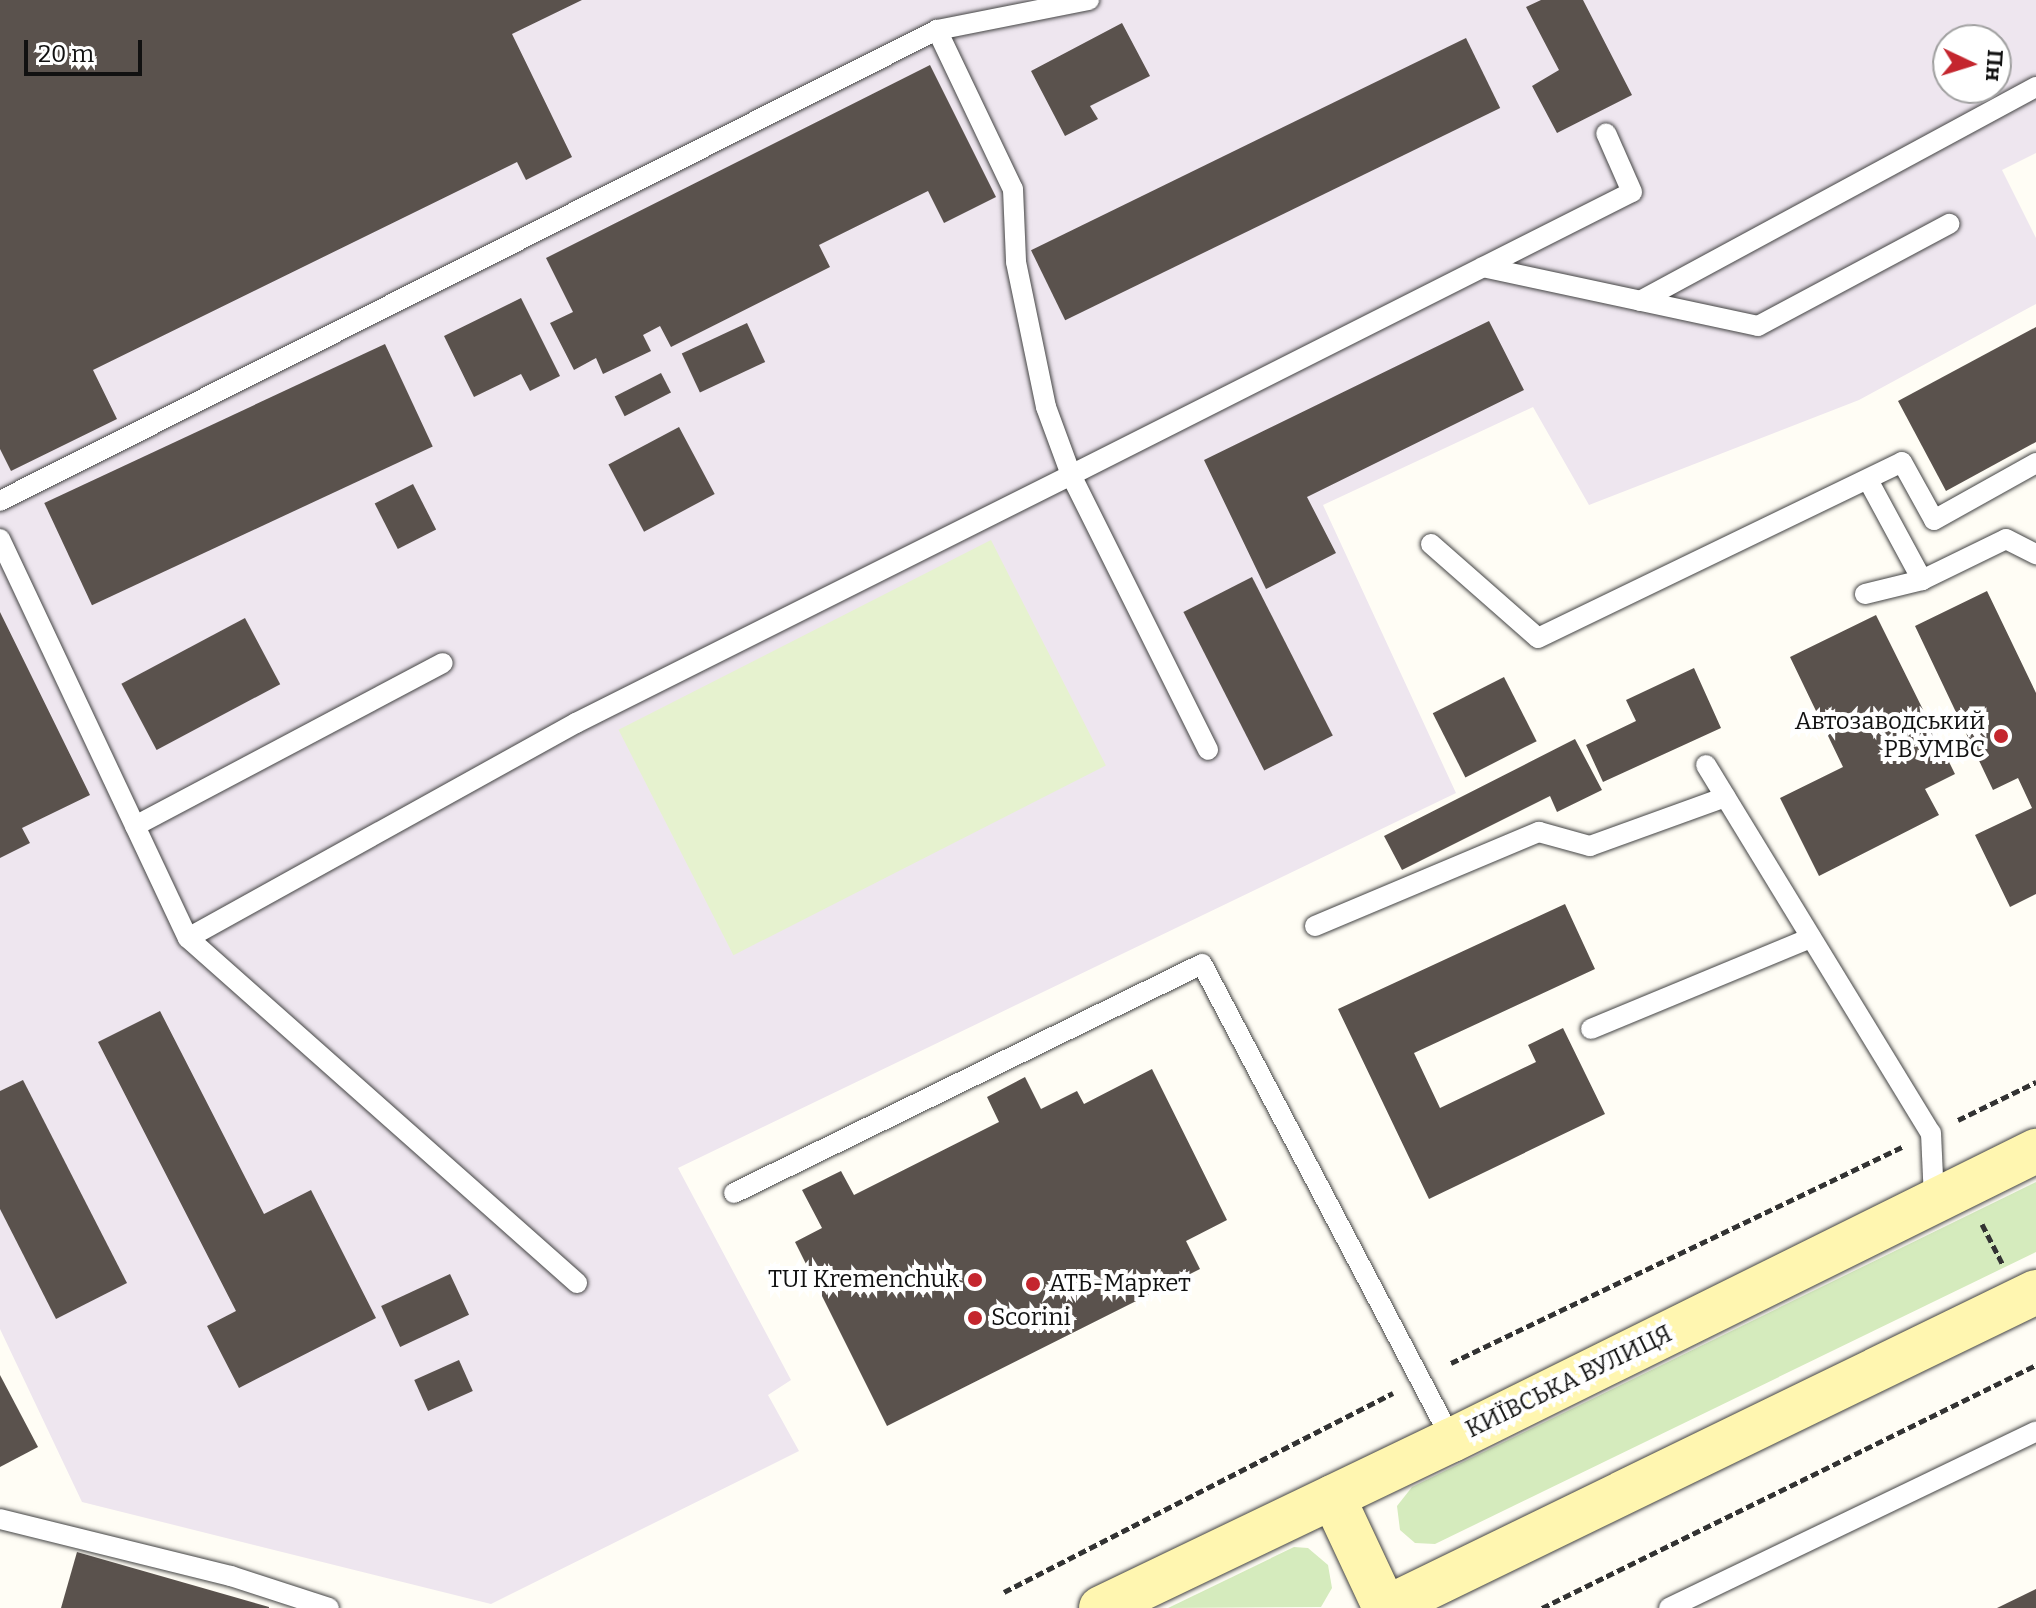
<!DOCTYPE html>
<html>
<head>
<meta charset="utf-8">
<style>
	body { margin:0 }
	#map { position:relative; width:2036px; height:1608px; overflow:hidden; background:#fffdf5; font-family:Bitter,serif }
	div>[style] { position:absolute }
	.industrial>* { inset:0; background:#eee6ef }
	.green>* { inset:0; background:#d5ebbd }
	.pitch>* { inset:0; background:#e6f2cf; transform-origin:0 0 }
	.building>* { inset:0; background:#5a524d; transform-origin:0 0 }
	.path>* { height:5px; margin-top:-2.5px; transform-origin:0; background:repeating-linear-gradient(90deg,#333 0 8px,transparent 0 12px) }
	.roads { filter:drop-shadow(0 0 2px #444) drop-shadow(0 0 2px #444) }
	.service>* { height:20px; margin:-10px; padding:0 10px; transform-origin:10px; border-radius:10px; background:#fff }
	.secondary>* { height:44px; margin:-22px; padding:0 22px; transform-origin:22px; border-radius:22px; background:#fff6b0 }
	.dots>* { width:22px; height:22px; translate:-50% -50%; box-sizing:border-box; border:4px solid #fff; border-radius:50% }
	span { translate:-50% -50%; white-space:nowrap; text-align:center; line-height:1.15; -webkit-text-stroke:8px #fff; paint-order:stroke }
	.poi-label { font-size:24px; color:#111 }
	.right { translate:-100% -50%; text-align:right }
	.left { translate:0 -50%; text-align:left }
	.street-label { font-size:24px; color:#111 }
	.north { position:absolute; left:1932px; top:24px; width:80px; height:80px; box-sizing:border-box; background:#fff; border:2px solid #a0a0a0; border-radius:50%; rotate:94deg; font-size:22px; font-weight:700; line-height:32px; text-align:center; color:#111 }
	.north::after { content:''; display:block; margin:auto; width:28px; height:36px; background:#c4262e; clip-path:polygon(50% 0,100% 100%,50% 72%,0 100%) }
	.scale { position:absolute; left:24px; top:40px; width:118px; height:36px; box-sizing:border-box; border:4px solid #111; border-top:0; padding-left:10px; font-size:24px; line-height:28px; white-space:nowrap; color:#111; -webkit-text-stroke:6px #fff; paint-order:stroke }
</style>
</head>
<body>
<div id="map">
	<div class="industrial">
		<i style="clip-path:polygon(evenodd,0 0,2036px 0,2036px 153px,2002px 170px,2036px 238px,2036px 304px,1859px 400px,1589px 505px,1533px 407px,1323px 505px,1456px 793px,678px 1168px,791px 1380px,768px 1395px,799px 1451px,491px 1604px,82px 1502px,0 1329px,0 0,1948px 40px,1996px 40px,1996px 88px,1948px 88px,1948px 40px)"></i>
	</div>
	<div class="green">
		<i style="clip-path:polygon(2036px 1182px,2036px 1252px,1435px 1544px,1415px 1543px,1400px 1530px,1397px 1506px,1412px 1487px)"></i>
		<i style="clip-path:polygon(1294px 1547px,1308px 1548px,1328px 1565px,1332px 1588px,1321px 1607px,1168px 1608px)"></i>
	</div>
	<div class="pitch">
		<i style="left:991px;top:540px;width:253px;height:418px;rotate:63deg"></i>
	</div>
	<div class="building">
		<i style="clip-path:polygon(0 0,582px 0,512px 34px,572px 157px,526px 180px,517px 162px,93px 370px,117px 419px,11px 471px,0 449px)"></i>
		<i style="clip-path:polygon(1541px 0,1583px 0,1632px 95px,1557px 133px,1532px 86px,1559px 70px,1526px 7px)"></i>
		<i style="clip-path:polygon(1122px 23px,1150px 76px,1090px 106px,1098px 119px,1065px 136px,1031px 71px)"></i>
		<i style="left:1466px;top:38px;width:78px;height:484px;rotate:64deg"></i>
		<i style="clip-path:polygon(930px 65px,996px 197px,944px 223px,928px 191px,819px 245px,830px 267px,671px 347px,660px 326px,643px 335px,651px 351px,603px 374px,596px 358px,574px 370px,550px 323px,573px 312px,546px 258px)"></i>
		<i style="clip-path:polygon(521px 298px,560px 376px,530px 391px,521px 374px,474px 397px,444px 336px)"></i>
		<i style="clip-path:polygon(1489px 321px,1524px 390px,1307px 497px,1336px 553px,1266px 589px,1204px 460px)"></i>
		<i style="left:747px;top:323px;width:43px;height:72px;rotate:65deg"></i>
		<i style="clip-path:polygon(2036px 327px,2036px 442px,1946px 491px,1898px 401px)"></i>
		<i style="left:385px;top:344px;width:113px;height:376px;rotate:65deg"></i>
		<i style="left:661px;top:373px;width:22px;height:52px;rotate:63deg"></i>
		<i style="left:679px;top:427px;width:76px;height:80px;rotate:62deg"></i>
		<i style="left:413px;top:484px;width:51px;height:43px;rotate:63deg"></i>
		<i style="left:1252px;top:577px;width:178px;height:77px;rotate:63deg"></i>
		<i style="clip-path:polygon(1987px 591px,2036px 693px,2036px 894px,2010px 907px,1975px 835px,2032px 808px,2018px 778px,1993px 790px,1915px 626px)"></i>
		<i style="clip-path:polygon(0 612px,90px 795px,22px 828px,30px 843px,0 858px)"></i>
		<i style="clip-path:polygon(1876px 615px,1955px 774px,1925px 789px,1939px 815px,1819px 876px,1780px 798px,1843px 767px,1790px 657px)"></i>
		<i style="left:245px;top:618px;width:75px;height:140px;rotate:62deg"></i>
		<i style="clip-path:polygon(1694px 668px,1721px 728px,1603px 782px,1586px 745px,1636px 721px,1626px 700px)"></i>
		<i style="left:1504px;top:677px;width:72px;height:80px;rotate:63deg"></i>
		<i style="clip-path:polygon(1575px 739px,1602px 790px,1557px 812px,1550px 796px,1402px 870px,1384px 836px)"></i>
		<i style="clip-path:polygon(1565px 904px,1595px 969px,1414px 1053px,1440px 1108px,1536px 1062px,1528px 1045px,1563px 1028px,1605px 1114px,1429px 1199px,1338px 1009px)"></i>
		<i style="clip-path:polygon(160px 1011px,264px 1214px,311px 1190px,376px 1318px,239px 1388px,207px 1326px,236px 1311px,98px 1042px)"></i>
		<i style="clip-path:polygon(1152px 1069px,1227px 1220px,1186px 1241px,1200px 1269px,887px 1426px,795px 1242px,822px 1228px,802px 1190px,841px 1171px,854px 1195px,991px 1126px,999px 1122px,987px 1097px,1025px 1077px,1041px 1109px,1077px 1091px,1084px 1104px)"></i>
		<i style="clip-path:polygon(23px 1080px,127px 1283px,56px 1319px,0 1209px,0 1091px)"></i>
		<i style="left:450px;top:1274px;width:45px;height:76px;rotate:65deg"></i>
		<i style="left:459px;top:1360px;width:34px;height:49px;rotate:66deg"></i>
		<i style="clip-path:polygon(0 1375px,38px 1447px,0 1467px)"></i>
		<i style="clip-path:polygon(77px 1552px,269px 1607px,269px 1608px,61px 1608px)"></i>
		<i style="clip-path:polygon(2036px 1589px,2036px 1608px,1997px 1608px)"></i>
	</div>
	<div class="path">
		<i style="left:1958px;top:1120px;width:87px;rotate:-26deg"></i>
		<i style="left:1982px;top:1224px;width:46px;rotate:62.9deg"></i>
		<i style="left:1451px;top:1363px;width:500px;rotate:-25.59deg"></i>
		<i style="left:1004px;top:1592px;width:437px;rotate:-27.1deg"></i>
		<i style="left:1542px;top:1608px;width:551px;rotate:-26.19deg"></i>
	</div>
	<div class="roads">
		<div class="service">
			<i style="left:937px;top:30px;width:176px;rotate:64.5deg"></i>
			<i style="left:1013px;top:189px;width:73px;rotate:87.6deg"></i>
			<i style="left:1016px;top:262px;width:148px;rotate:78.3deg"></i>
			<i style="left:1046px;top:407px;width:72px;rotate:69.8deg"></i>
			<i style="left:1071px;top:475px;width:628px;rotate:-26.77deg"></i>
			<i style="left:1632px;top:192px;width:64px;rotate:-113.8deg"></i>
			<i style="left:1483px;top:267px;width:281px;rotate:12.1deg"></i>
			<i style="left:1758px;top:326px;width:217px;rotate:-28.1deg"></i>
			<i style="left:1640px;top:301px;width:450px;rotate:-28.4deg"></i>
			<i style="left:1868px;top:480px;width:114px;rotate:61.6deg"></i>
			<i style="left:1922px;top:580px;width:93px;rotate:-26deg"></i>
			<i style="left:2006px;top:539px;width:34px;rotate:27deg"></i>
			<i style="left:0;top:501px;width:1049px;rotate:-26.69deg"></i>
			<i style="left:937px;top:30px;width:155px;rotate:-11.2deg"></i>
			<i style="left:0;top:539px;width:441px;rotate:64.8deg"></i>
			<i style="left:188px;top:938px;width:444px;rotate:-29deg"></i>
			<i style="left:576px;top:723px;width:554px;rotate:-26.61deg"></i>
			<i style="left:1071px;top:475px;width:307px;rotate:63.5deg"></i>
			<i style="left:1431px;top:544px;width:142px;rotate:41.3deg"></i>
			<i style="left:1538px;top:638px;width:404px;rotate:-25.8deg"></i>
			<i style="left:1902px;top:462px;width:66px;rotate:61.1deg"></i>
			<i style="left:1934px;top:520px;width:117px;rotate:-29.2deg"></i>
			<i style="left:1865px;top:594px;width:59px;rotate:-13.8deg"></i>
			<i style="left:1706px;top:765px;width:431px;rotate:58.6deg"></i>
			<i style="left:1931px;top:1133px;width:67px;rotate:87.4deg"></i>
			<i style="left:135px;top:826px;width:348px;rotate:-27.9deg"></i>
			<i style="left:1315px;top:926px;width:243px;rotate:-22.8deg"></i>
			<i style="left:1539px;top:832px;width:53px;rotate:15.4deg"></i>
			<i style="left:1590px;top:846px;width:144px;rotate:-19.9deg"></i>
			<i style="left:188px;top:938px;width:520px;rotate:41.57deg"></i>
			<i style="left:1591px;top:1029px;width:238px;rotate:-22.5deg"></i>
			<i style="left:734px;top:1193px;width:521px;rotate:-26.07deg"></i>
			<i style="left:1202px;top:964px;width:538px;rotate:62.29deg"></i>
			<i style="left:0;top:1519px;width:238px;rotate:13.9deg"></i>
			<i style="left:231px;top:1576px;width:103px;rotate:18.1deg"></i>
			<i style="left:1669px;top:1608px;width:407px;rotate:-25.7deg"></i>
		</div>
		<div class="secondary">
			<i style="left:1333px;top:1497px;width:123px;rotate:64.9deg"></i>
			<i style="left:1101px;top:1608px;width:389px;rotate:-25.6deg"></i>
			<i style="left:1452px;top:1440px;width:652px;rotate:-26.33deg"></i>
			<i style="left:1386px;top:1608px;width:723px;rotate:-25.93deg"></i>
		</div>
	</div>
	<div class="dots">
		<i style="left:2001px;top:736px;background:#c4262e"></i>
		<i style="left:975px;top:1280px;background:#c4262e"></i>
		<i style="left:1033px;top:1284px;background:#c4262e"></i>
		<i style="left:975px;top:1318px;background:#c4262e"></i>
	</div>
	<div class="poi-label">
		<span class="right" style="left:1985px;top:736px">Автозаводський<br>РВ УМВС</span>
		<span class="right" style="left:959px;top:1280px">TUI Kremenchuk</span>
		<span class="left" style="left:1049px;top:1284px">АТБ-Маркет</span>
		<span class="left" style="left:991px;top:1318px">Scorini</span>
	</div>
	<div class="street-label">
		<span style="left:1569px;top:1382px;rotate:-26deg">КИЇВСЬКА ВУЛИЦЯ</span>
	</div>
	<div class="north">Пн</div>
	<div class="scale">20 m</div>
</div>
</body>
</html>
